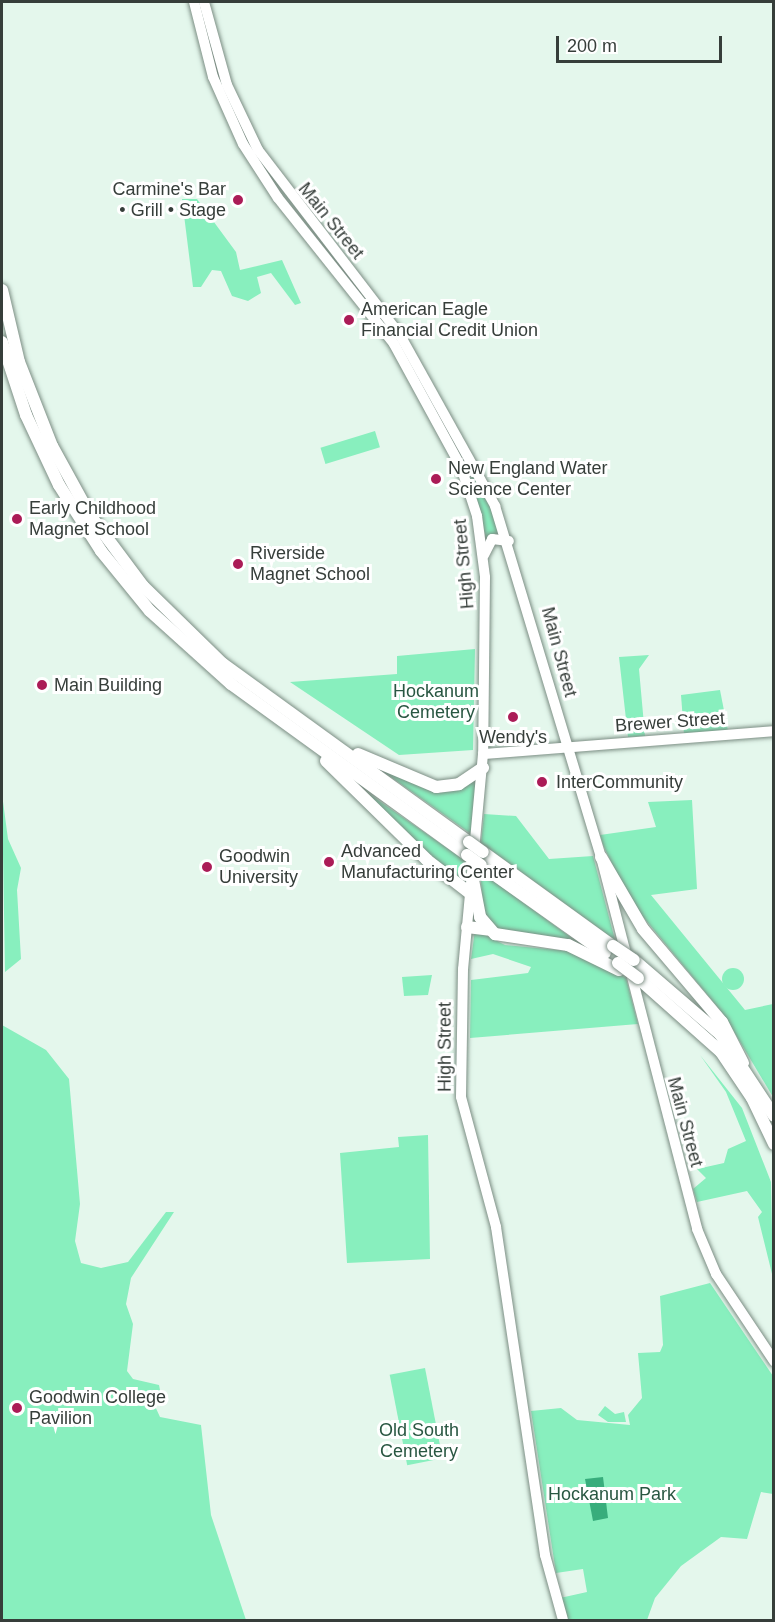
<!DOCTYPE html>
<html>
<head>
<meta charset="utf-8">
<style>
	body { margin:0 }
	#map { position:relative; width:775px; height:1622px; overflow:hidden; background:#e4f7ec; font-family:Arial,sans-serif }
	div>[style] { position:absolute }
	.green>* { inset:0; background:#88efbe; transform-origin:0 0 }
	.round { border-radius:50% }
	.water>* { inset:0; background:#38ad7c }
	.roads { filter:drop-shadow(0 0 2px #7c8e84) drop-shadow(0 0 2px #7c8e84) }
	.major>* { height:10px; margin:-5px; padding:0 5px; transform-origin:5px; border-radius:5px; background:#fff }
	.highway>* { height:12px; margin:-6px; padding:0 6px; transform-origin:6px; border-radius:6px; background:#fff }
	.bridges { filter:drop-shadow(0 0 2px #7c8e84) drop-shadow(0 0 2px #7c8e84) }
	.highway-bridge>* { height:12px; margin:-6px; padding:0 6px; transform-origin:6px; border-radius:6px; background:#fff }
	.dots>* { width:16px; height:16px; translate:-50% -50%; box-sizing:border-box; border:3px solid #fff; border-radius:50% }
	span { translate:-50% -50%; white-space:nowrap; text-align:center; line-height:1.15; -webkit-text-stroke:6px #fff; paint-order:stroke }
	.poi-label { font-size:18px; color:#363e3a }
	.right { translate:-100% -50%; text-align:right }
	.left { translate:0 -50%; text-align:left }
	.street-label { font-size:18px; color:#363e3a }
	.park-label { font-size:18px; color:#295742 }
	.frame { position:absolute; inset:0; border:3px solid #363e3a; pointer-events:none }
	.scale { position:absolute; left:556px; top:36px; width:166px; height:27px; box-sizing:border-box; border:3px solid #363e3a; border-top:0; padding-left:8px; font-size:18px; line-height:21px; white-space:nowrap; color:#363e3a; -webkit-text-stroke:4px #fff; paint-order:stroke }
</style>
</head>
<body>
<div id="map">
	<div class="green">
		<i style="clip-path:polygon(182px 199px,197px 199px,236px 252px,240px 270px,282px 260px,301px 303px,295px 305px,271px 273px,257px 277px,261px 293px,248px 301px,232px 296px,221px 271px,212px 270px,201px 287px,193px 287px)"></i>
		<i style="left:375px;top:431px;width:17px;height:57px;rotate:73deg"></i>
		<i style="clip-path:polygon(475px 472px,501px 533px,486px 539px,471px 477px)"></i>
		<i style="clip-path:polygon(475px 649px,473px 750px,399px 755px,290px 682px,397px 674px,397px 656px)"></i>
		<i style="clip-path:polygon(649px 655px,639px 669px,645px 736px,628px 737px,619px 657px)"></i>
		<i style="clip-path:polygon(720px 690px,728px 731px,684px 734px,681px 695px)"></i>
		<i style="clip-path:polygon(380px 769px,417px 784px,477px 777px,471px 834px)"></i>
		<i style="clip-path:polygon(362px 789px,467px 862px,464px 885px,447px 872px)"></i>
		<i style="clip-path:polygon(2px 794px,8px 839px,21px 868px,17px 890px,21px 959px,5px 972px)"></i>
		<i style="clip-path:polygon(692px 800px,697px 889px,651px 895px,745px 1010px,773px 1004px,773px 1097px,724px 1015px,630px 901px,603px 845px,600px 835px,656px 827px,648px 802px)"></i>
		<i style="clip-path:polygon(484px 814px,516px 816px,549px 859px,593px 856px,615px 940px,481px 843px)"></i>
		<i style="clip-path:polygon(480px 871px,584px 947px,496px 930px,484px 916px)"></i>
		<i style="clip-path:polygon(475px 930px,505px 945px,578px 952px,599px 961px,626px 978px,638px 1024px,470px 1038px,471px 980px,528px 973px,531px 967px,493px 954px,471px 959px)"></i>
		<i class="round" style="left:722px;top:968px;width:22px;height:22px"></i>
		<i style="clip-path:polygon(432px 975px,428px 995px,404px 996px,402px 977px)"></i>
		<i style="clip-path:polygon(2px 1025px,46px 1050px,69px 1079px,80px 1204px,75px 1241px,81px 1263px,101px 1268px,128px 1262px,166px 1212px,174px 1212px,131px 1278px,126px 1304px,133px 1324px,127px 1371px,133px 1379px,159px 1385px,161px 1395px,154px 1404px,160px 1417px,201px 1425px,211px 1515px,246px 1620px,2px 1620px)"></i>
		<i style="clip-path:polygon(700px 1055px,742px 1108px,771px 1182px,773px 1278px,758px 1217px,762px 1212px,747px 1191px,697px 1202px,693px 1189px,706px 1178px,697px 1169px,724px 1163px,728px 1149px,746px 1141px,726px 1092px)"></i>
		<i style="clip-path:polygon(428px 1135px,430px 1259px,347px 1263px,340px 1153px,399px 1147px,398px 1137px)"></i>
		<i style="clip-path:polygon(710px 1283px,773px 1376px,773px 1494px,761px 1492px,747px 1539px,721px 1537px,681px 1566px,655px 1598px,647px 1620px,567px 1620px,560px 1598px,587px 1592px,583px 1569px,556px 1573px,531px 1411px,561px 1408px,577px 1420px,630px 1425px,628px 1415px,642px 1398px,638px 1353px,660px 1352px,663px 1345px,660px 1296px)"></i>
		<i style="left:425px;top:1368px;width:92px;height:36px;rotate:79deg"></i>
		<i style="clip-path:polygon(605px 1406px,615px 1414px,624px 1412px,626px 1422px,608px 1422px,598px 1415px)"></i>
	</div>
	<div class="water">
		<i style="clip-path:polygon(603px 1477px,608px 1518px,593px 1521px,585px 1479px)"></i>
	</div>
	<div class="roads">
		<div class="major">
			<i style="left:194px;top:2px;width:77px;rotate:75.8deg"></i>
			<i style="left:213px;top:77px;width:73px;rotate:65.9deg"></i>
			<i style="left:243px;top:144px;width:64px;rotate:57.1deg"></i>
			<i style="left:278px;top:198px;width:186px;rotate:51.5deg"></i>
			<i style="left:394px;top:344px;width:140px;rotate:61.4deg"></i>
			<i style="left:461px;top:467px;width:52px;rotate:71.9deg"></i>
			<i style="left:477px;top:516px;width:62px;rotate:82.5deg"></i>
			<i style="left:485px;top:577px;width:177px;rotate:90.6deg"></i>
			<i style="left:483px;top:754px;width:216px;rotate:95.3deg"></i>
			<i style="left:463px;top:969px;width:128px;rotate:90.9deg"></i>
			<i style="left:461px;top:1097px;width:135px;rotate:74.9deg"></i>
			<i style="left:496px;top:1227px;width:332px;rotate:81.5deg"></i>
			<i style="left:545px;top:1555px;width:67px;rotate:74.5deg"></i>
			<i style="left:204px;top:2px;width:86px;rotate:74.5deg"></i>
			<i style="left:227px;top:85px;width:72px;rotate:64.5deg"></i>
			<i style="left:258px;top:150px;width:233px;rotate:52.5deg"></i>
			<i style="left:400px;top:335px;width:196px;rotate:60.9deg"></i>
			<i style="left:495px;top:506px;width:367px;rotate:73.2deg"></i>
			<i style="left:601px;top:857px;width:384px;rotate:75.5deg"></i>
			<i style="left:697px;top:1229px;width:49px;rotate:67.1deg"></i>
			<i style="left:716px;top:1274px;width:105px;rotate:56.3deg"></i>
			<i style="left:484px;top:555px;width:18px;rotate:-63deg"></i>
			<i style="left:492px;top:539px;width:17px;rotate:7deg"></i>
			<i style="left:483px;top:754px;width:292px;rotate:-4.5deg"></i>
		</div>
		<div class="highway">
			<i style="left:2px;top:290px;width:74px;rotate:76.7deg"></i>
			<i style="left:19px;top:362px;width:90px;rotate:68.6deg"></i>
			<i style="left:52px;top:446px;width:79px;rotate:61.2deg"></i>
			<i style="left:90px;top:515px;width:89px;rotate:53.3deg"></i>
			<i style="left:143px;top:586px;width:112px;rotate:44.3deg"></i>
			<i style="left:223px;top:664px;width:304px;rotate:35.9deg"></i>
			<i style="left:2px;top:342px;width:77px;rotate:71.8deg"></i>
			<i style="left:26px;top:415px;width:77px;rotate:64.8deg"></i>
			<i style="left:59px;top:485px;width:78px;rotate:57.5deg"></i>
			<i style="left:101px;top:551px;width:77px;rotate:50.8deg"></i>
			<i style="left:150px;top:611px;width:109px;rotate:42deg"></i>
			<i style="left:231px;top:684px;width:291px;rotate:35.9deg"></i>
			<i style="left:358px;top:754px;width:85px;rotate:22.9deg"></i>
			<i style="left:436px;top:787px;width:23px;rotate:-7deg"></i>
			<i style="left:459px;top:784px;width:29px;rotate:-34deg"></i>
			<i style="left:326px;top:761px;width:141px;rotate:44.4deg"></i>
			<i style="left:427px;top:860px;width:56px;rotate:37.7deg"></i>
			<i style="left:483px;top:852px;width:160px;rotate:35.9deg"></i>
			<i style="left:601px;top:857px;width:83px;rotate:59.7deg"></i>
			<i style="left:643px;top:929px;width:122px;rotate:49.7deg"></i>
			<i style="left:722px;top:1022px;width:46px;rotate:62.9deg"></i>
			<i style="left:481px;top:865px;width:152px;rotate:35.4deg"></i>
			<i style="left:473px;top:880px;width:38px;rotate:79deg"></i>
			<i style="left:480px;top:917px;width:23px;rotate:49deg"></i>
			<i style="left:495px;top:934px;width:74px;rotate:8.6deg"></i>
			<i style="left:568px;top:945px;width:57px;rotate:26.1deg"></i>
			<i style="left:467px;top:927px;width:23px;rotate:7deg"></i>
			<i style="left:634px;top:960px;width:113px;rotate:40.7deg"></i>
			<i style="left:720px;top:1034px;width:98px;rotate:56.6deg"></i>
			<i style="left:638px;top:978px;width:111px;rotate:41.7deg"></i>
			<i style="left:721px;top:1052px;width:55px;rotate:56deg"></i>
			<i style="left:752px;top:1098px;width:51px;rotate:64.4deg"></i>
		</div>
	</div>
	<div class="bridges">
		<div class="highway-bridge">
			<i style="left:469px;top:842px;width:17px;rotate:36deg"></i>
			<i style="left:467px;top:855px;width:17px;rotate:36deg"></i>
			<i style="left:613px;top:946px;width:25px;rotate:34deg"></i>
			<i style="left:618px;top:963px;width:25px;rotate:37deg"></i>
		</div>
	</div>
	<div class="dots">
		<i style="left:238px;top:200px;background:#ab1c57"></i>
		<i style="left:349px;top:320px;background:#ab1c57"></i>
		<i style="left:436px;top:479px;background:#ab1c57"></i>
		<i style="left:17px;top:519px;background:#ab1c57"></i>
		<i style="left:238px;top:564px;background:#ab1c57"></i>
		<i style="left:42px;top:685px;background:#ab1c57"></i>
		<i style="left:513px;top:717px;background:#ab1c57"></i>
		<i style="left:542px;top:782px;background:#ab1c57"></i>
		<i style="left:329px;top:862px;background:#ab1c57"></i>
		<i style="left:207px;top:867px;background:#ab1c57"></i>
		<i style="left:17px;top:1408px;background:#ab1c57"></i>
	</div>
	<div class="poi-label">
		<span class="right" style="left:226px;top:200px">Carmine's Bar<br>• Grill • Stage</span>
		<span class="left" style="left:361px;top:320px">American Eagle<br>Financial Credit Union</span>
		<span class="left" style="left:448px;top:479px">New England Water<br>Science Center</span>
		<span class="left" style="left:29px;top:519px">Early Childhood<br>Magnet School</span>
		<span class="left" style="left:250px;top:564px">Riverside<br>Magnet School</span>
		<span class="left" style="left:54px;top:685px">Main Building</span>
		<span style="left:513px;top:737px">Wendy's</span>
		<span class="left" style="left:556px;top:782px">InterCommunity</span>
		<span class="left" style="left:341px;top:862px">Advanced<br>Manufacturing Center</span>
		<span class="left" style="left:219px;top:867px">Goodwin<br>University</span>
		<span class="left" style="left:29px;top:1408px">Goodwin College<br>Pavilion</span>
	</div>
	<div class="street-label">
		<span style="left:331px;top:221px;rotate:51deg">Main Street</span>
		<span style="left:464px;top:564px;rotate:-95deg">High Street</span>
		<span style="left:559px;top:652px;rotate:75deg">Main Street</span>
		<span style="left:670px;top:722px;rotate:-4deg">Brewer Street</span>
		<span style="left:445px;top:1047px;rotate:-90deg">High Street</span>
		<span style="left:685px;top:1122px;rotate:75deg">Main Street</span>
	</div>
	<div class="park-label">
		<span style="left:436px;top:702px">Hockanum<br>Cemetery</span>
		<span style="left:419px;top:1441px">Old South<br>Cemetery</span>
		<span style="left:612px;top:1494px">Hockanum Park</span>
	</div>
	<div class="frame"></div>
	<div class="scale">200 m</div>
</div>
</body>
</html>
